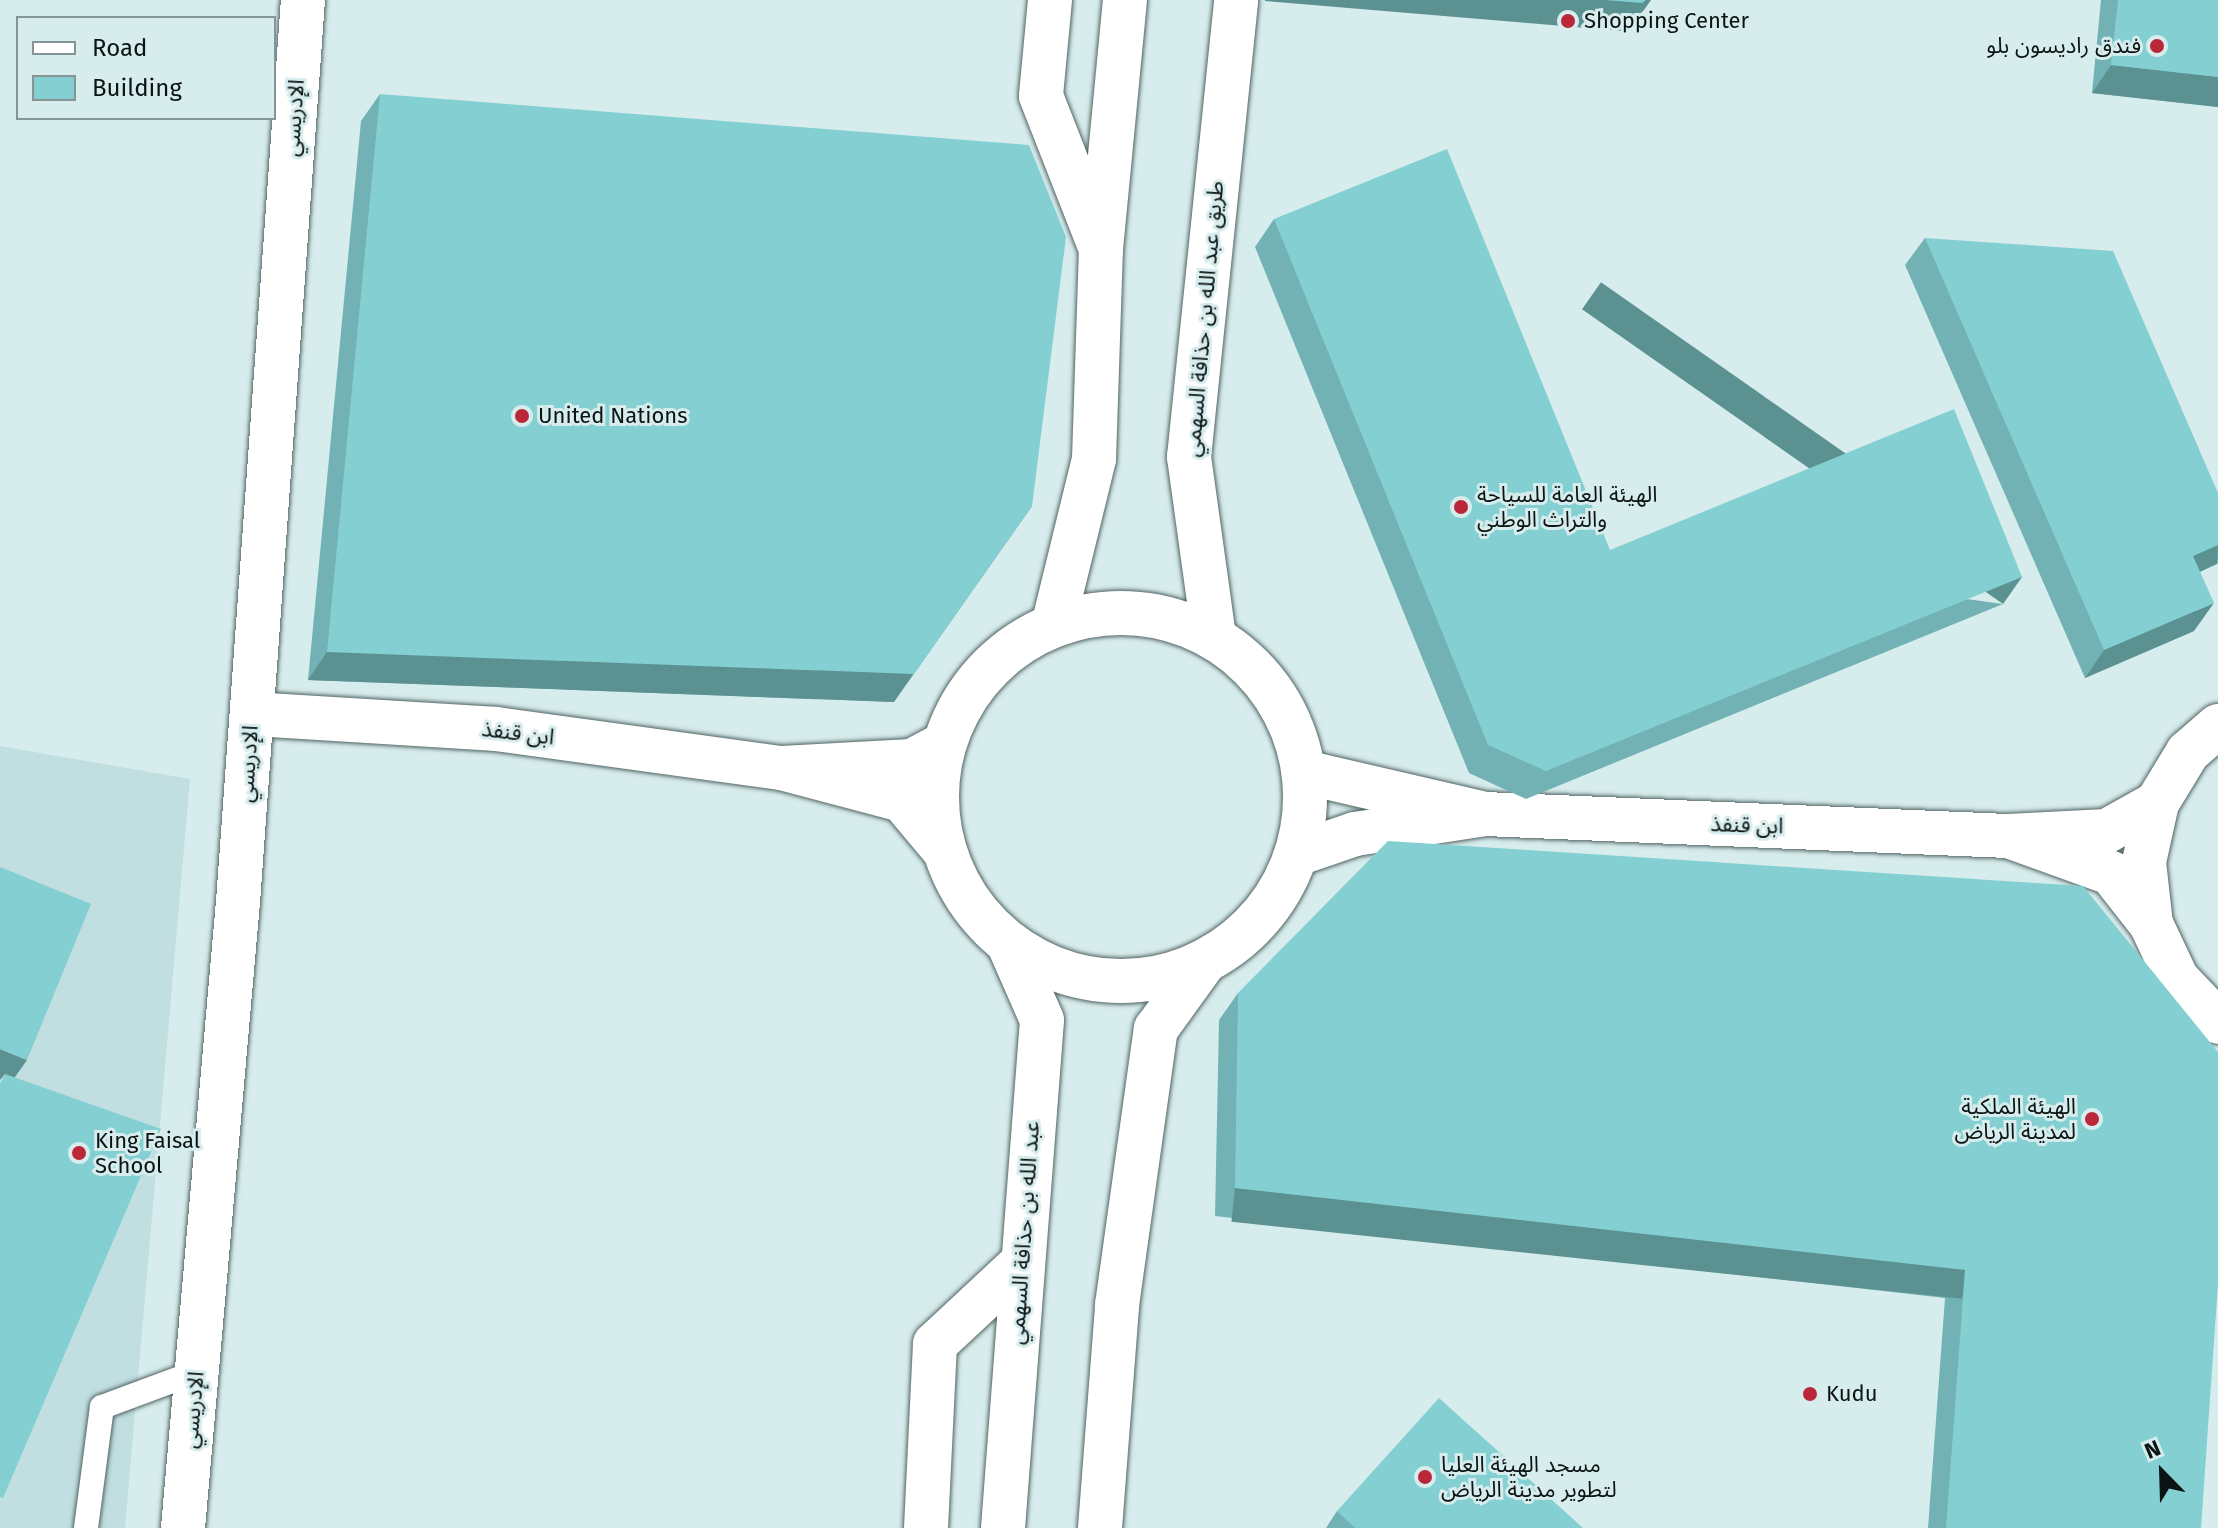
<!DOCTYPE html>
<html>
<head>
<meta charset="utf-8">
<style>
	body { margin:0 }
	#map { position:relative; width:2218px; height:1528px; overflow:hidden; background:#d7ecec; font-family:"Fira Sans","Noto Sans Arabic",sans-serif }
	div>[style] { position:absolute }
	.built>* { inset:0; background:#c1dfe0 }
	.roads { filter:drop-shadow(0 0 2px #526464) drop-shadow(0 0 2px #526464) }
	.lane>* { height:24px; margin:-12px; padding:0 12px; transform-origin:12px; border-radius:12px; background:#fff }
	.street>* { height:44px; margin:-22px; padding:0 22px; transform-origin:22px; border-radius:22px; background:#fff }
	.secondary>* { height:44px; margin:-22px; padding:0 22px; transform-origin:22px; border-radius:22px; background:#fff }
	.secondary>.ring { margin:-22px; padding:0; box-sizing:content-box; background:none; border:44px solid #fff; border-radius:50% }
	.wall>* { inset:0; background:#72b2b4 }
	.shaded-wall>* { inset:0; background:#5c9192; transform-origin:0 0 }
	.building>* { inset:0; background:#84cfd1 }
	.dots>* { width:22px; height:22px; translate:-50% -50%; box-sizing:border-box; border:4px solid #d7ecec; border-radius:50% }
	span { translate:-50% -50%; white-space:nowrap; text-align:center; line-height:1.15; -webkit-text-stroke:6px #d7ecec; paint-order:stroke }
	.poi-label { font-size:22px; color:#0b1313 }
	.left { translate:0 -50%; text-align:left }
	.right { translate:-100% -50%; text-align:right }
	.street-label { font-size:22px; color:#0b1313 }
	.legend { position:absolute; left:16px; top:16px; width:260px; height:104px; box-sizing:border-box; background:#d7ecec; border:2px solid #859595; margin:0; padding:10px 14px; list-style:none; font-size:24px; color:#0b1313 }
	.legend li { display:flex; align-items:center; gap:16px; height:40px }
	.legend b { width:40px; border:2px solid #859595 }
	.north { position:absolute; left:2122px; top:1432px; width:80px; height:80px; -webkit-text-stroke:6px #d7ecec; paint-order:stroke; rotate:337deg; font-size:22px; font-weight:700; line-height:32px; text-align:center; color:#0b1313 }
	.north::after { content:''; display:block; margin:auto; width:28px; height:36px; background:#0b1313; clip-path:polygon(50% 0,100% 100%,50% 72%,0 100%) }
</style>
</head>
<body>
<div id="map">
	<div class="built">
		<i style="clip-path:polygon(0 746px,190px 779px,125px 1528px,0 1528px)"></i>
	</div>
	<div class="roads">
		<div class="lane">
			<i style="left:86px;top:1528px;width:122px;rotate:-82.5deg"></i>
			<i style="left:102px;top:1407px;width:100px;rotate:-20.4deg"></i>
		</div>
		<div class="street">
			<i style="left:1050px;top:0;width:96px;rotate:95.4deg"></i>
			<i style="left:1041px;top:96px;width:164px;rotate:68.6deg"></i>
			<i style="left:252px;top:714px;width:244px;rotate:3.5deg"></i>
			<i style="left:496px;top:729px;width:289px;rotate:7.8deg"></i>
			<i style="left:1485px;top:814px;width:523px;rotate:2.41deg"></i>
			<i style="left:943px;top:849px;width:64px;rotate:-129.9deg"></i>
			<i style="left:902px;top:800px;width:124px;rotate:-165.1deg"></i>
			<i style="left:782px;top:768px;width:130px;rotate:-3.1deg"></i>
			<i style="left:912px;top:761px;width:36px;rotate:-28deg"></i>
			<i style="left:1297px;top:854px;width:61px;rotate:-19deg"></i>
			<i style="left:1355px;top:834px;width:132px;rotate:-8.7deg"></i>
			<i style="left:1485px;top:814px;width:185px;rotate:-166.9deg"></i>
			<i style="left:2151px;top:924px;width:65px;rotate:-128.1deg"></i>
			<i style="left:2111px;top:873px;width:109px;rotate:-160.2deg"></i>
			<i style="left:2008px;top:836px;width:99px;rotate:-2.9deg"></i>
			<i style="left:2107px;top:831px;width:57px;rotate:-29.2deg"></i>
			<i style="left:183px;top:1528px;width:628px;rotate:-84.98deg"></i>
			<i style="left:238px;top:902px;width:904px;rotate:-85.88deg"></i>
			<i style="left:926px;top:1528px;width:184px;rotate:-87.2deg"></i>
			<i style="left:935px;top:1344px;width:119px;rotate:-43deg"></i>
		</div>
		<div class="secondary">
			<i class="ring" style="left:937px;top:613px;width:324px;height:324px"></i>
			<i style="left:1053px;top:626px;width:172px;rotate:-76.2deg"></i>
			<i style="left:1094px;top:459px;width:210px;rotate:-88.1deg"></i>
			<i style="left:1101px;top:249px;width:250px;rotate:-84.5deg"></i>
			<i style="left:1214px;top:637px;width:182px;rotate:-97.9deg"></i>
			<i style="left:1189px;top:457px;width:459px;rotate:-84.1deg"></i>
			<i style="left:2218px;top:726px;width:40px;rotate:139deg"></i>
			<i style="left:2188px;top:752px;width:60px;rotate:121.3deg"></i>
			<i style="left:2157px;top:803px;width:60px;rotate:102.4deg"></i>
			<i style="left:2144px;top:862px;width:62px;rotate:83.6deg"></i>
			<i style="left:2151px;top:924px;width:61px;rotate:64.7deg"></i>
			<i style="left:2177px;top:979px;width:59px;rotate:46.4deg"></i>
			<i style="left:1003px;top:1528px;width:509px;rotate:-85.61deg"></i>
			<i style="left:1042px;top:1020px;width:82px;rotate:-113.7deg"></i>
			<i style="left:1100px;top:1528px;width:224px;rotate:-85.6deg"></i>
			<i style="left:1117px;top:1305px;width:279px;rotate:-82deg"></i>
			<i style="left:1156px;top:1029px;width:84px;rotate:-54.2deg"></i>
		</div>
	</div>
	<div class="wall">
		<i style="clip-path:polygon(2101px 0,2218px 0,2218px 107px,2092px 93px)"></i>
		<i style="clip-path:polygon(380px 94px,894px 702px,308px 680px,361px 121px)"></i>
		<i style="clip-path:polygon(1274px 219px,1610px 550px,2003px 604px,1526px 799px,1469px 773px,1255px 247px)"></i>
		<i style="clip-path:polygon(1925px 238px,2218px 493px,2218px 563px,2200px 572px,2194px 631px,2085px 678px,1905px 265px)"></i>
		<i style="clip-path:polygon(2083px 886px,2201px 1528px,1928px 1528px,1945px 1298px,1215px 1216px,1219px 1020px,1238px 993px)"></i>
		<i style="clip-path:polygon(1337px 1511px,1583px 1528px,1326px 1528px)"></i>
	</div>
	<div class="shaded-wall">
		<i style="clip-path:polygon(1265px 0,1651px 0,1644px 10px,1623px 31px,1265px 1px)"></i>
		<i style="clip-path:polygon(2111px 65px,2218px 77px,2218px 107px,2092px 93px)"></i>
		<i style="clip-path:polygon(1032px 506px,894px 702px,308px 680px,327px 652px)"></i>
		<i style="clip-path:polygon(2218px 545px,2217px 564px,2174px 583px,2193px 556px)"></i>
		<i style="left:2022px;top:577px;width:33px;height:514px;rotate:125deg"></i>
		<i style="clip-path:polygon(2214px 603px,2194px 631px,2085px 678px,2104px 650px)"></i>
		<i style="clip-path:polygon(0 1049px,27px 1060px,8px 1087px,5px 1074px,0 1080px)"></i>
		<i style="left:1235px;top:1188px;width:735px;height:34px;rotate:6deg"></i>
	</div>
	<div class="building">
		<i style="clip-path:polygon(1605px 0,1646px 0,1642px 3px)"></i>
		<i style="clip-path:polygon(2118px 0,2218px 0,2218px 77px,2111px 65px)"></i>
		<i style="clip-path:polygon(380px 94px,1029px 145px,1066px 237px,1032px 506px,914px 674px,327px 652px)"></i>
		<i style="clip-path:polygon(1447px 149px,1610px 550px,1954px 409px,2022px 577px,1546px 771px,1488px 745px,1274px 219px)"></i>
		<i style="clip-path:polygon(1925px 238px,2113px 251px,2218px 493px,2218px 545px,2193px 556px,2214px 603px,2104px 650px)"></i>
		<i style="clip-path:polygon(1388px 841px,2083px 886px,2218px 1052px,2218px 1284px,2201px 1528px,1946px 1528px,1965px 1270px,1235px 1188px,1238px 993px)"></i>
		<i style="clip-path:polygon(0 867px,91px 904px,27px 1060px,0 1049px)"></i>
		<i style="clip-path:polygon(5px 1074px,161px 1129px,3px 1498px,0 1497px,0 1084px)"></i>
		<i style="clip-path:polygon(1439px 1398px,1583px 1528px,1355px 1528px,1337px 1511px)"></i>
	</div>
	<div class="dots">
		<i style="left:1568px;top:21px;background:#b92739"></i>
		<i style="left:2157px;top:46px;background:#b92739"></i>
		<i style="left:522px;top:416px;background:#b92739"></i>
		<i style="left:1461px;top:507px;background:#b92739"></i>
		<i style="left:2092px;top:1119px;background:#b92739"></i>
		<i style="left:79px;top:1153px;background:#b92739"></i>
		<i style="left:1810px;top:1394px;background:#b92739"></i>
		<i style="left:1425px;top:1477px;background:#b92739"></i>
	</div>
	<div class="poi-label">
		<span class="left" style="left:1584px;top:21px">Shopping Center</span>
		<span class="right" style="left:2141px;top:46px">فندق راديسون بلو</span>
		<span class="left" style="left:538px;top:416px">United Nations</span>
		<span class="left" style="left:1477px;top:507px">الهيئة العامة للسياحة<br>والتراث الوطني</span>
		<span class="right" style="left:2076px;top:1119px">الهيئة الملكية<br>لمدينة الرياض</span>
		<span class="left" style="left:95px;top:1153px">King Faisal<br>School</span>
		<span class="left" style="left:1826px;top:1394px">Kudu</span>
		<span class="left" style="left:1441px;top:1477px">مسجد الهيئة العليا<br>لتطوير مدينة الرياض</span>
	</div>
	<div class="street-label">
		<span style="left:294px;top:118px;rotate:-86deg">الإدريسي</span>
		<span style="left:1204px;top:319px;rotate:-85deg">طريق عبد الله بن حذافة السهمي</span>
		<span style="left:518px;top:733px;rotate:7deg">ابن قنفذ</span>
		<span style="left:248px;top:764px;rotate:-86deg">الإدريسي</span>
		<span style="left:1747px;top:825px;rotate:2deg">ابن قنفذ</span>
		<span style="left:1024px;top:1233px;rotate:-86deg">عبد الله بن حذافة السهمي</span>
		<span style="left:193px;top:1410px;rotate:-85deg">الإدريسي</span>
	</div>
	<ul class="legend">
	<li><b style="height:10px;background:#fff"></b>Road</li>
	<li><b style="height:22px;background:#84cfd1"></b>Building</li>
	</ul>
	<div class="north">N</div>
</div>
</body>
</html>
